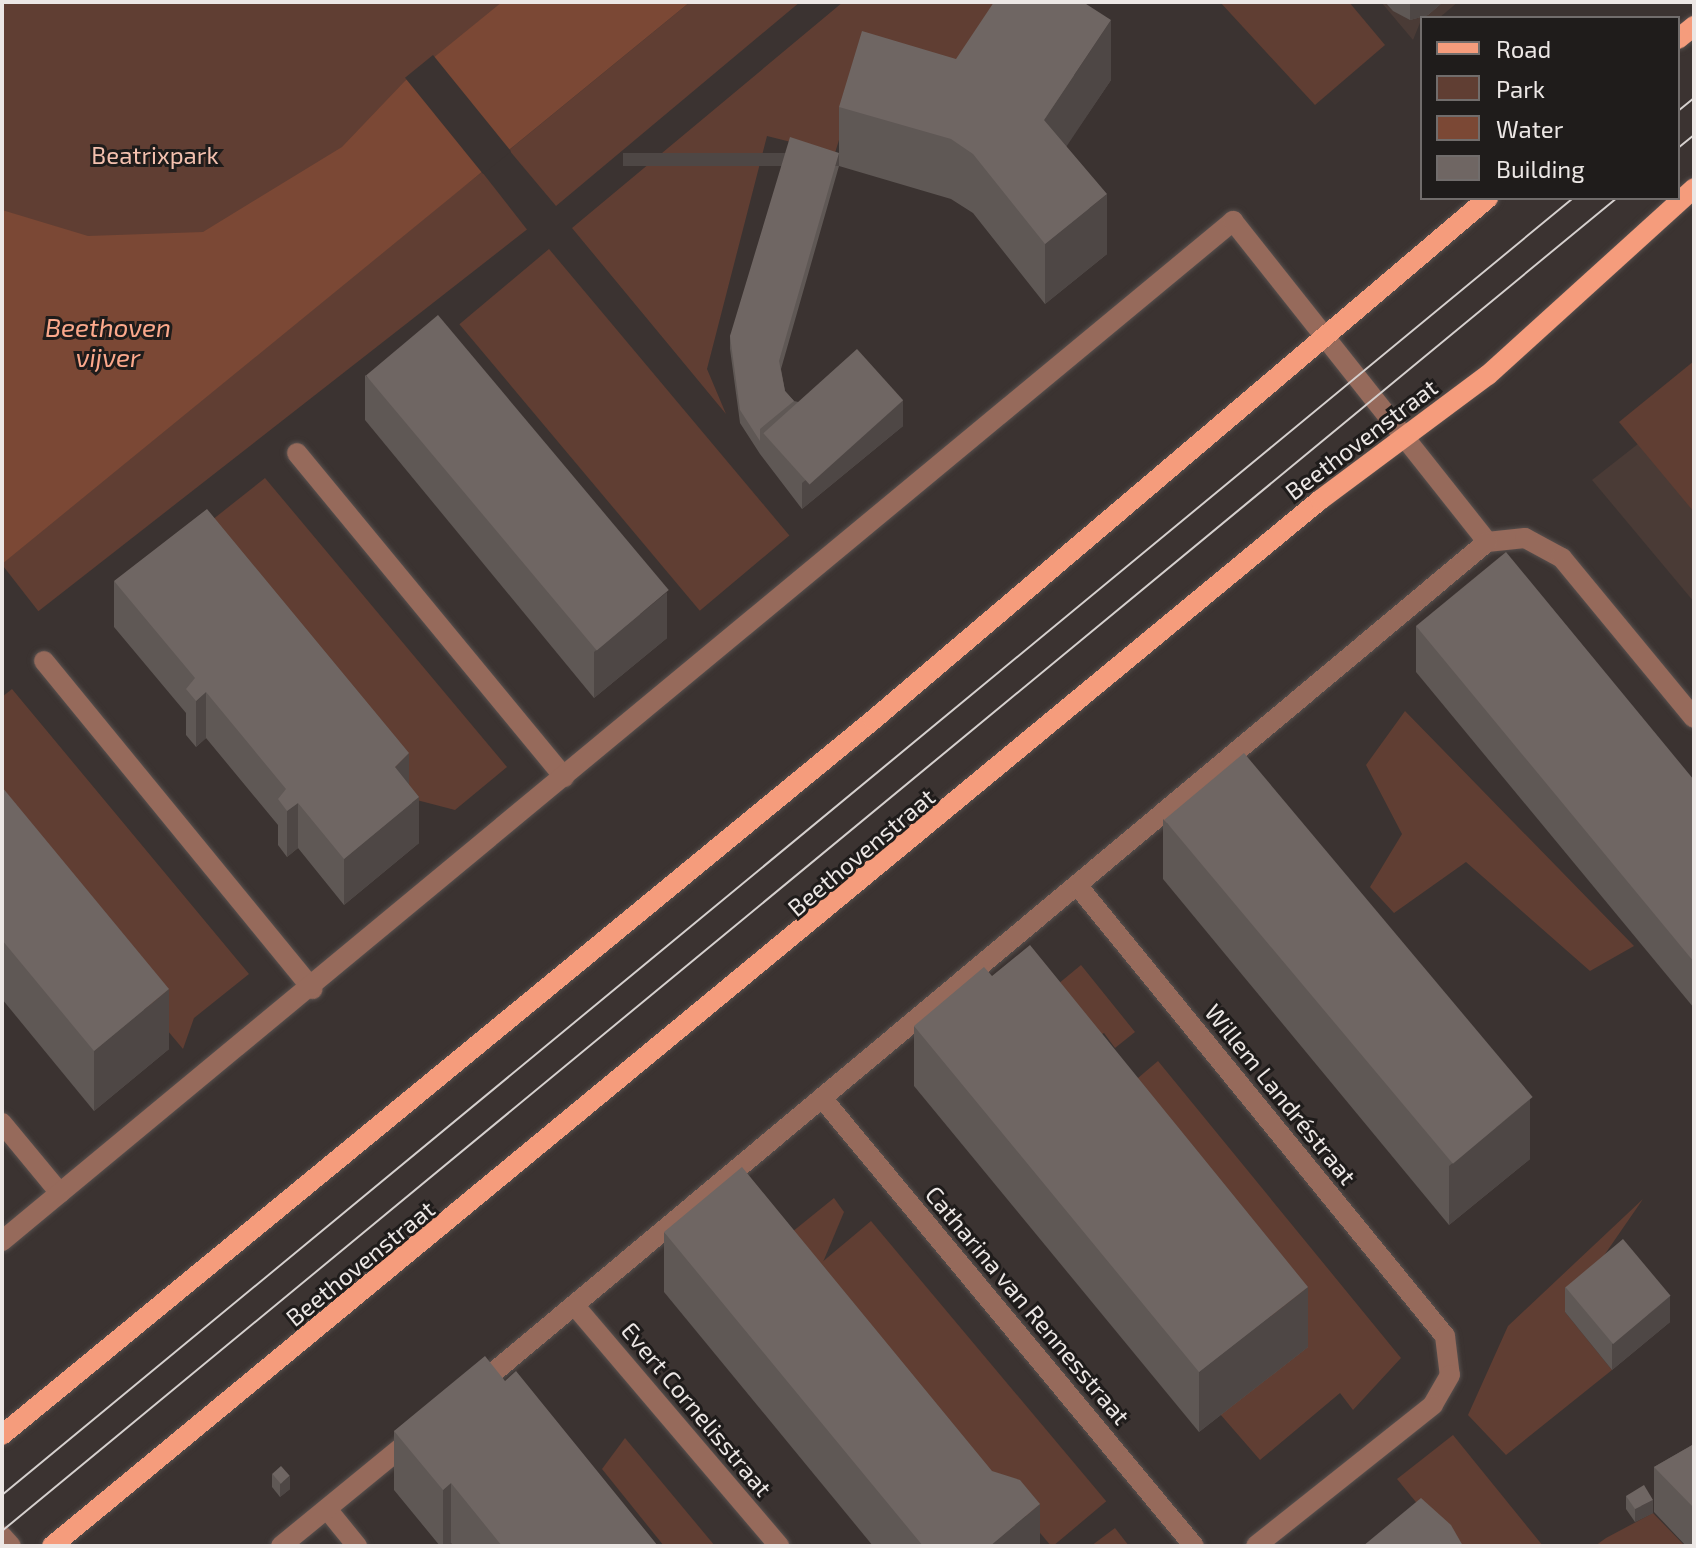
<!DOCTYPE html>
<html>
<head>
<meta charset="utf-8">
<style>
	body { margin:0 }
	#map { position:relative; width:1696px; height:1548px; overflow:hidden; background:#3b3331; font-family:"Exo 2",sans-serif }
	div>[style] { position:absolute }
	.built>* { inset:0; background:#4a3b36 }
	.green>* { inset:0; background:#603e33; transform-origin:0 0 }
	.water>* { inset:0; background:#7b4835 }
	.pier>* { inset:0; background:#3b3331; transform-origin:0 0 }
	.roads { filter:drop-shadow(0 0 2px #57504e) drop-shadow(0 0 2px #57504e) }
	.minor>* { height:20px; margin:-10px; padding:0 10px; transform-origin:10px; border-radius:10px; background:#966a5b }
	.major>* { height:20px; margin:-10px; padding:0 10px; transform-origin:10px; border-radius:10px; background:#f59c7c }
	.tram>* { height:2px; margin:-1px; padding:0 1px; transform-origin:1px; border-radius:1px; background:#d5d0ce }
	.wall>* { inset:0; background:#5f5855 }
	.shaded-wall>* { inset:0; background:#4e4745; transform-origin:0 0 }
	.building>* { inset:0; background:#6f6663; transform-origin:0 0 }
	span { translate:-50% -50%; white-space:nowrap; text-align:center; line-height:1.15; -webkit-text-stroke:6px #1f1c1b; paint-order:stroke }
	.park-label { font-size:24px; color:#f4c1af }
	.street-label { font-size:24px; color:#ece7e5 }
	.water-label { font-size:26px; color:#fca98c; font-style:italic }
	.frame { position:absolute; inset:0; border:4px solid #ece7e5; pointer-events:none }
	.legend { position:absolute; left:1420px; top:16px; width:260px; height:184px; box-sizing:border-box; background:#1f1c1b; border:2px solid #716d6c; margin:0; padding:10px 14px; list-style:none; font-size:24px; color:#ece7e5 }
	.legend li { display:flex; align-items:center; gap:16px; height:40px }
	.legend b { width:40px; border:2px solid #716d6c }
</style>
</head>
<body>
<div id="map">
	<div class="built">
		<i style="clip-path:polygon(1381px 2px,1458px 2px,1439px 18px,1422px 18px,1413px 40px)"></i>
		<i style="clip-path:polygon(1694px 400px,1694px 602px,1592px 480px)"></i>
	</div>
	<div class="green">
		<i style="clip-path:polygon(2px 2px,590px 2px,2px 476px)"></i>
		<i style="clip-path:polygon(690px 2px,800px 2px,556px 206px,509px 150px)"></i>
		<i style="clip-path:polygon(843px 2px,1020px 2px,966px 90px,862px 65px,835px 153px,767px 136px,707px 369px,726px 414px,572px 228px)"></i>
		<i style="clip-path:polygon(1220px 2px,1349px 2px,1385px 45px,1315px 105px)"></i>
		<i style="left:482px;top:172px;width:73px;height:620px;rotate:52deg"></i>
		<i style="left:549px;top:249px;width:374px;height:117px;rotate:50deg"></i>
		<i style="clip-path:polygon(1694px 361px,1694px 512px,1619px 422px)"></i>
		<i style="clip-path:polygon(265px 478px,507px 767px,455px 810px,409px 798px,168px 555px)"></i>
		<i style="clip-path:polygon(12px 689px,249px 974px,194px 1018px,183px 1049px,2px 833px,2px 697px)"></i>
		<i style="clip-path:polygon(1405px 711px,1634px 946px,1590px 971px,1466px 862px,1394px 913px,1370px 887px,1402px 834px,1366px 765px)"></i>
		<i style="clip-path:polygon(1081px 965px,1135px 1032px,1115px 1048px,1104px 1033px,1094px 1038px,1052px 989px)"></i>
		<i style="clip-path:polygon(1158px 1061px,1401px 1358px,1353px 1410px,1340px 1393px,1260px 1460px,1220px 1414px,1125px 1089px)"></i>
		<i style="clip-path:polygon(834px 1198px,844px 1212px,813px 1286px,776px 1245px)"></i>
		<i style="clip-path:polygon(1643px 1199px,1565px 1312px,1612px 1370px,1506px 1455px,1468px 1415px,1508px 1326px)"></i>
		<i style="left:871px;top:1221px;width:366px;height:71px;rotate:50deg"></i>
		<i style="clip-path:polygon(1453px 1435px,1543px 1546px,1452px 1546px,1397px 1479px)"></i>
		<i style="clip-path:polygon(625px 1438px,715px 1546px,664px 1546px,602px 1469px)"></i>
		<i style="clip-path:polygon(1653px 1513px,1685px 1546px,1595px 1546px,1606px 1538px)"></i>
		<i style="clip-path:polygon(1115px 1528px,1129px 1546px,1091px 1546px)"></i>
	</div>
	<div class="water">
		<i style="clip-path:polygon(502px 2px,690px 2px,2px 564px,2px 210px,88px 236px,203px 232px,342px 147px,405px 81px)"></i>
	</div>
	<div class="pier">
		<i style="left:433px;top:55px;width:124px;height:36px;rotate:51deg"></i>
	</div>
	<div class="roads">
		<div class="minor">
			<i style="left:297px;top:453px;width:420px;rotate:50.5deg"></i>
			<i style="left:44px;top:661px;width:424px;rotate:50.7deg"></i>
			<i style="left:1077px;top:885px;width:582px;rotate:50.79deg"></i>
			<i style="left:1445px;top:1336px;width:39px;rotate:83deg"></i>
			<i style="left:1450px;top:1375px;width:34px;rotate:120deg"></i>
			<i style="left:1433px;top:1405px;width:226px;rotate:141.5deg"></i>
			<i style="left:822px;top:1098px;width:582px;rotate:50.3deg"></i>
			<i style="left:2px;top:1123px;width:91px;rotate:50.4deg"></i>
			<i style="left:2px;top:1241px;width:1599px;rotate:-39.64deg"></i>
			<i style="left:1233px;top:221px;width:409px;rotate:51.6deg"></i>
			<i style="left:1487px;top:542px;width:38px;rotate:-6deg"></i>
			<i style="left:1525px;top:538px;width:42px;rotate:28.4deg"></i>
			<i style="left:1562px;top:558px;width:207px;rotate:50.5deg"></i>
			<i style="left:575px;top:1306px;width:315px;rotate:49.6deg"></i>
			<i style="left:476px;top:1387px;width:1318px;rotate:-39.89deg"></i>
			<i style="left:327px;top:1509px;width:48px;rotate:51deg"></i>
			<i style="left:2px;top:1536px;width:13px;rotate:48deg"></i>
			<i style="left:281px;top:1546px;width:172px;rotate:-39.3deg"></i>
		</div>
		<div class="major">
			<i style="left:1678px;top:39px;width:21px;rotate:-39deg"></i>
			<i style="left:2px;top:1435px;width:1127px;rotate:-39.38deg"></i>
			<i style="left:873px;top:720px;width:807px;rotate:-40.32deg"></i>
			<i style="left:52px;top:1546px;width:1644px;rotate:-39.52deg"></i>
			<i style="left:1320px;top:500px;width:209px;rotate:-36.7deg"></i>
			<i style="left:1488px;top:375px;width:278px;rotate:-42.2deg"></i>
		</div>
	</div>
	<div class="tram">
		<i style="left:1678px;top:111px;width:21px;rotate:-39deg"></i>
		<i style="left:1678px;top:148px;width:21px;rotate:-39deg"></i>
		<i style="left:2px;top:1495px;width:2037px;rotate:-39.54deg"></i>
		<i style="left:2px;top:1531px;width:2094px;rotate:-39.54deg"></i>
	</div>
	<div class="wall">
		<i style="clip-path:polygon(1385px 2px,1443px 2px,1428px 15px,1410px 20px,1393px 11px)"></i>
		<i style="clip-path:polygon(956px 59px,1111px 80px,1066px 146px,1107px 254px,1045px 304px,973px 213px,951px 199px,839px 166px,781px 369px,785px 391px,794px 401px,903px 426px,802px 509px,760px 454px,740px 423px,730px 349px,730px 336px,839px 153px,839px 107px)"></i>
		<i style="clip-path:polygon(365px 375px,667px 638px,594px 698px,365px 420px)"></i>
		<i style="clip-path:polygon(114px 581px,409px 785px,419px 843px,344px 905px,298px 848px,287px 857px,278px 845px,278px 825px,206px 738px,196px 747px,186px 735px,186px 713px,114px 627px)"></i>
		<i style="clip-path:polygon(1416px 626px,1694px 780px,1694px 1008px,1416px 672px)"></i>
		<i style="clip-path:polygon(2px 787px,169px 1049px,94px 1111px,2px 999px)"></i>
		<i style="clip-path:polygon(1163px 819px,1530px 1159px,1449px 1225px,1163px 879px)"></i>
		<i style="clip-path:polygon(914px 1026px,1308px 1347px,1199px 1432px,914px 1086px)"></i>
		<i style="clip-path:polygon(664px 1232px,1040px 1546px,873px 1546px,664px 1292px)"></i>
		<i style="clip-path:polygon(1565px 1287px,1670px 1322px,1612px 1370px,1565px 1312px)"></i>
		<i style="clip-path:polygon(505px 1381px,658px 1546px,453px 1546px,451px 1543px,447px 1546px,440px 1546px,394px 1490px,394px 1431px)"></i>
		<i style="clip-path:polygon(1694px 1444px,1694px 1546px,1686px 1546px,1654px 1512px,1654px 1467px)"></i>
		<i style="clip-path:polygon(272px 1474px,290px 1489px,280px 1497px,272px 1487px)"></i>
		<i style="clip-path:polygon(1626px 1496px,1653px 1513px,1635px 1522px,1626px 1509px)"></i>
	</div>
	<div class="shaded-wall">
		<i style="clip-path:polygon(1410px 2px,1443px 2px,1428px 15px,1410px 20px)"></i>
		<i style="clip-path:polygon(1111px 20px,1111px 80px,1044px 180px,1044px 120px)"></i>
		<i style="left:839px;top:153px;width:13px;height:216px;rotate:90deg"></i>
		<i style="clip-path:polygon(1107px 194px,1107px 254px,1045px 304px,1045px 244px)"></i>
		<i style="clip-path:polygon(903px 400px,903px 426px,802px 509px,802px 483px)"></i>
		<i style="clip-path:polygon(667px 592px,667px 638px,594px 698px,594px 652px)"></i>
		<i style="clip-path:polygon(206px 692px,206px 738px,196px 747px,196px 701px)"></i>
		<i style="clip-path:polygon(409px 753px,409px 798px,395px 767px)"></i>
		<i style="clip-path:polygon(419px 797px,419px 843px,344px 905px,344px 859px)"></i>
		<i style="clip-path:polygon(298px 803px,298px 848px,287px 857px,287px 811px)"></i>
		<i style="clip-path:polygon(169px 989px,169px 1049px,94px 1111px,94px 1051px)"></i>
		<i style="clip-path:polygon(1530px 1099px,1530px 1159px,1449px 1225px,1449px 1166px)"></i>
		<i style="clip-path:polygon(1308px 1287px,1308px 1347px,1199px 1432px,1199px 1372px)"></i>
		<i style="clip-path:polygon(1670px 1296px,1670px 1322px,1612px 1370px,1612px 1344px)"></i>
		<i style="clip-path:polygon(290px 1476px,290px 1489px,280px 1497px,280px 1484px)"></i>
		<i style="clip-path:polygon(451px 1483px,451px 1543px,447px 1546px,443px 1546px,443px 1490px)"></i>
		<i style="clip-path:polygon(1653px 1500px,1653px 1513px,1635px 1522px,1635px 1509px)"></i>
		<i style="clip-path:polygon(1040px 1504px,1040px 1546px,990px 1546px)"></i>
	</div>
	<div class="building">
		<i style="clip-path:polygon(994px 2px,1083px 2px,1111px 20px,1044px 120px,1107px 194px,1045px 244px,973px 154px,951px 139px,839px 107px,862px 31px,956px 59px)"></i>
		<i style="clip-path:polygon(790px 137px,839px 153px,779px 361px,785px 391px,794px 401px,760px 429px,760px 441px,740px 410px,730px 336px)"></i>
		<i style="left:438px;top:315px;width:359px;height:94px;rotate:50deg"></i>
		<i style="left:857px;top:349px;width:69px;height:126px;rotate:48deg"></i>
		<i style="clip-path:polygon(207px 509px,409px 753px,395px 767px,419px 797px,344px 859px,298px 803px,287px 811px,278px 799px,286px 789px,206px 692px,196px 701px,186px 689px,195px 678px,114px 581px)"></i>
		<i style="clip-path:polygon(1506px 552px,1694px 780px,1694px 962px,1416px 626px)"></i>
		<i style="left:1244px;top:753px;width:449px;height:104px;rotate:50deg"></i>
		<i style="clip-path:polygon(2px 787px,169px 989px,94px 1051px,2px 940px)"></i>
		<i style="clip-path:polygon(1030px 945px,1308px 1287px,1199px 1372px,914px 1026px,984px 967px,992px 976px)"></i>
		<i style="clip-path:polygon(742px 1167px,992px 1471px,1020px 1480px,1040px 1504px,990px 1546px,923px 1546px,664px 1232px)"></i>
		<i style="left:1623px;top:1239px;width:74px;height:75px;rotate:50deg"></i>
		<i style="clip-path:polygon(485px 1356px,505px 1381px,516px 1371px,658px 1546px,502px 1546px,451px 1483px,443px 1490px,394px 1431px)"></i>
		<i style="clip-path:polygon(1694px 1444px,1694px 1508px,1654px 1467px)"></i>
		<i style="left:281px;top:1466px;width:13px;height:12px;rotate:48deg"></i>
		<i style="clip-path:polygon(1644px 1485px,1653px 1500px,1635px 1509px,1626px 1496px)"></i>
		<i style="clip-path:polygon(1421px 1498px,1451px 1525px,1463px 1546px,1363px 1546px)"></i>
	</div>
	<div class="park-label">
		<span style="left:155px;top:155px">Beatrixpark</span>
	</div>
	<div class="street-label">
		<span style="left:1361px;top:439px;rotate:-37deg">Beethovenstraat</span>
		<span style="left:861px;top:852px;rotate:-40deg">Beethovenstraat</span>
		<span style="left:1281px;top:1094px;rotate:51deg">Willem Landréstraat</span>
		<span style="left:360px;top:1263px;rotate:-39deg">Beethovenstraat</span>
		<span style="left:1028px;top:1305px;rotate:50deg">Catharina van Rennesstraat</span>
		<span style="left:697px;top:1409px;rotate:50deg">Evert Cornelisstraat</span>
	</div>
	<div class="water-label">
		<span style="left:108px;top:342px">Beethoven<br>vijver</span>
	</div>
	<div class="frame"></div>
	<ul class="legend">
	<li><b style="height:10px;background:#f59c7c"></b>Road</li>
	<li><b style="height:22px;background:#603e33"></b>Park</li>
	<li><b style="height:22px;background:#7b4835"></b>Water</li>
	<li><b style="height:22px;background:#6f6663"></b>Building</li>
	</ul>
</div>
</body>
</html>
